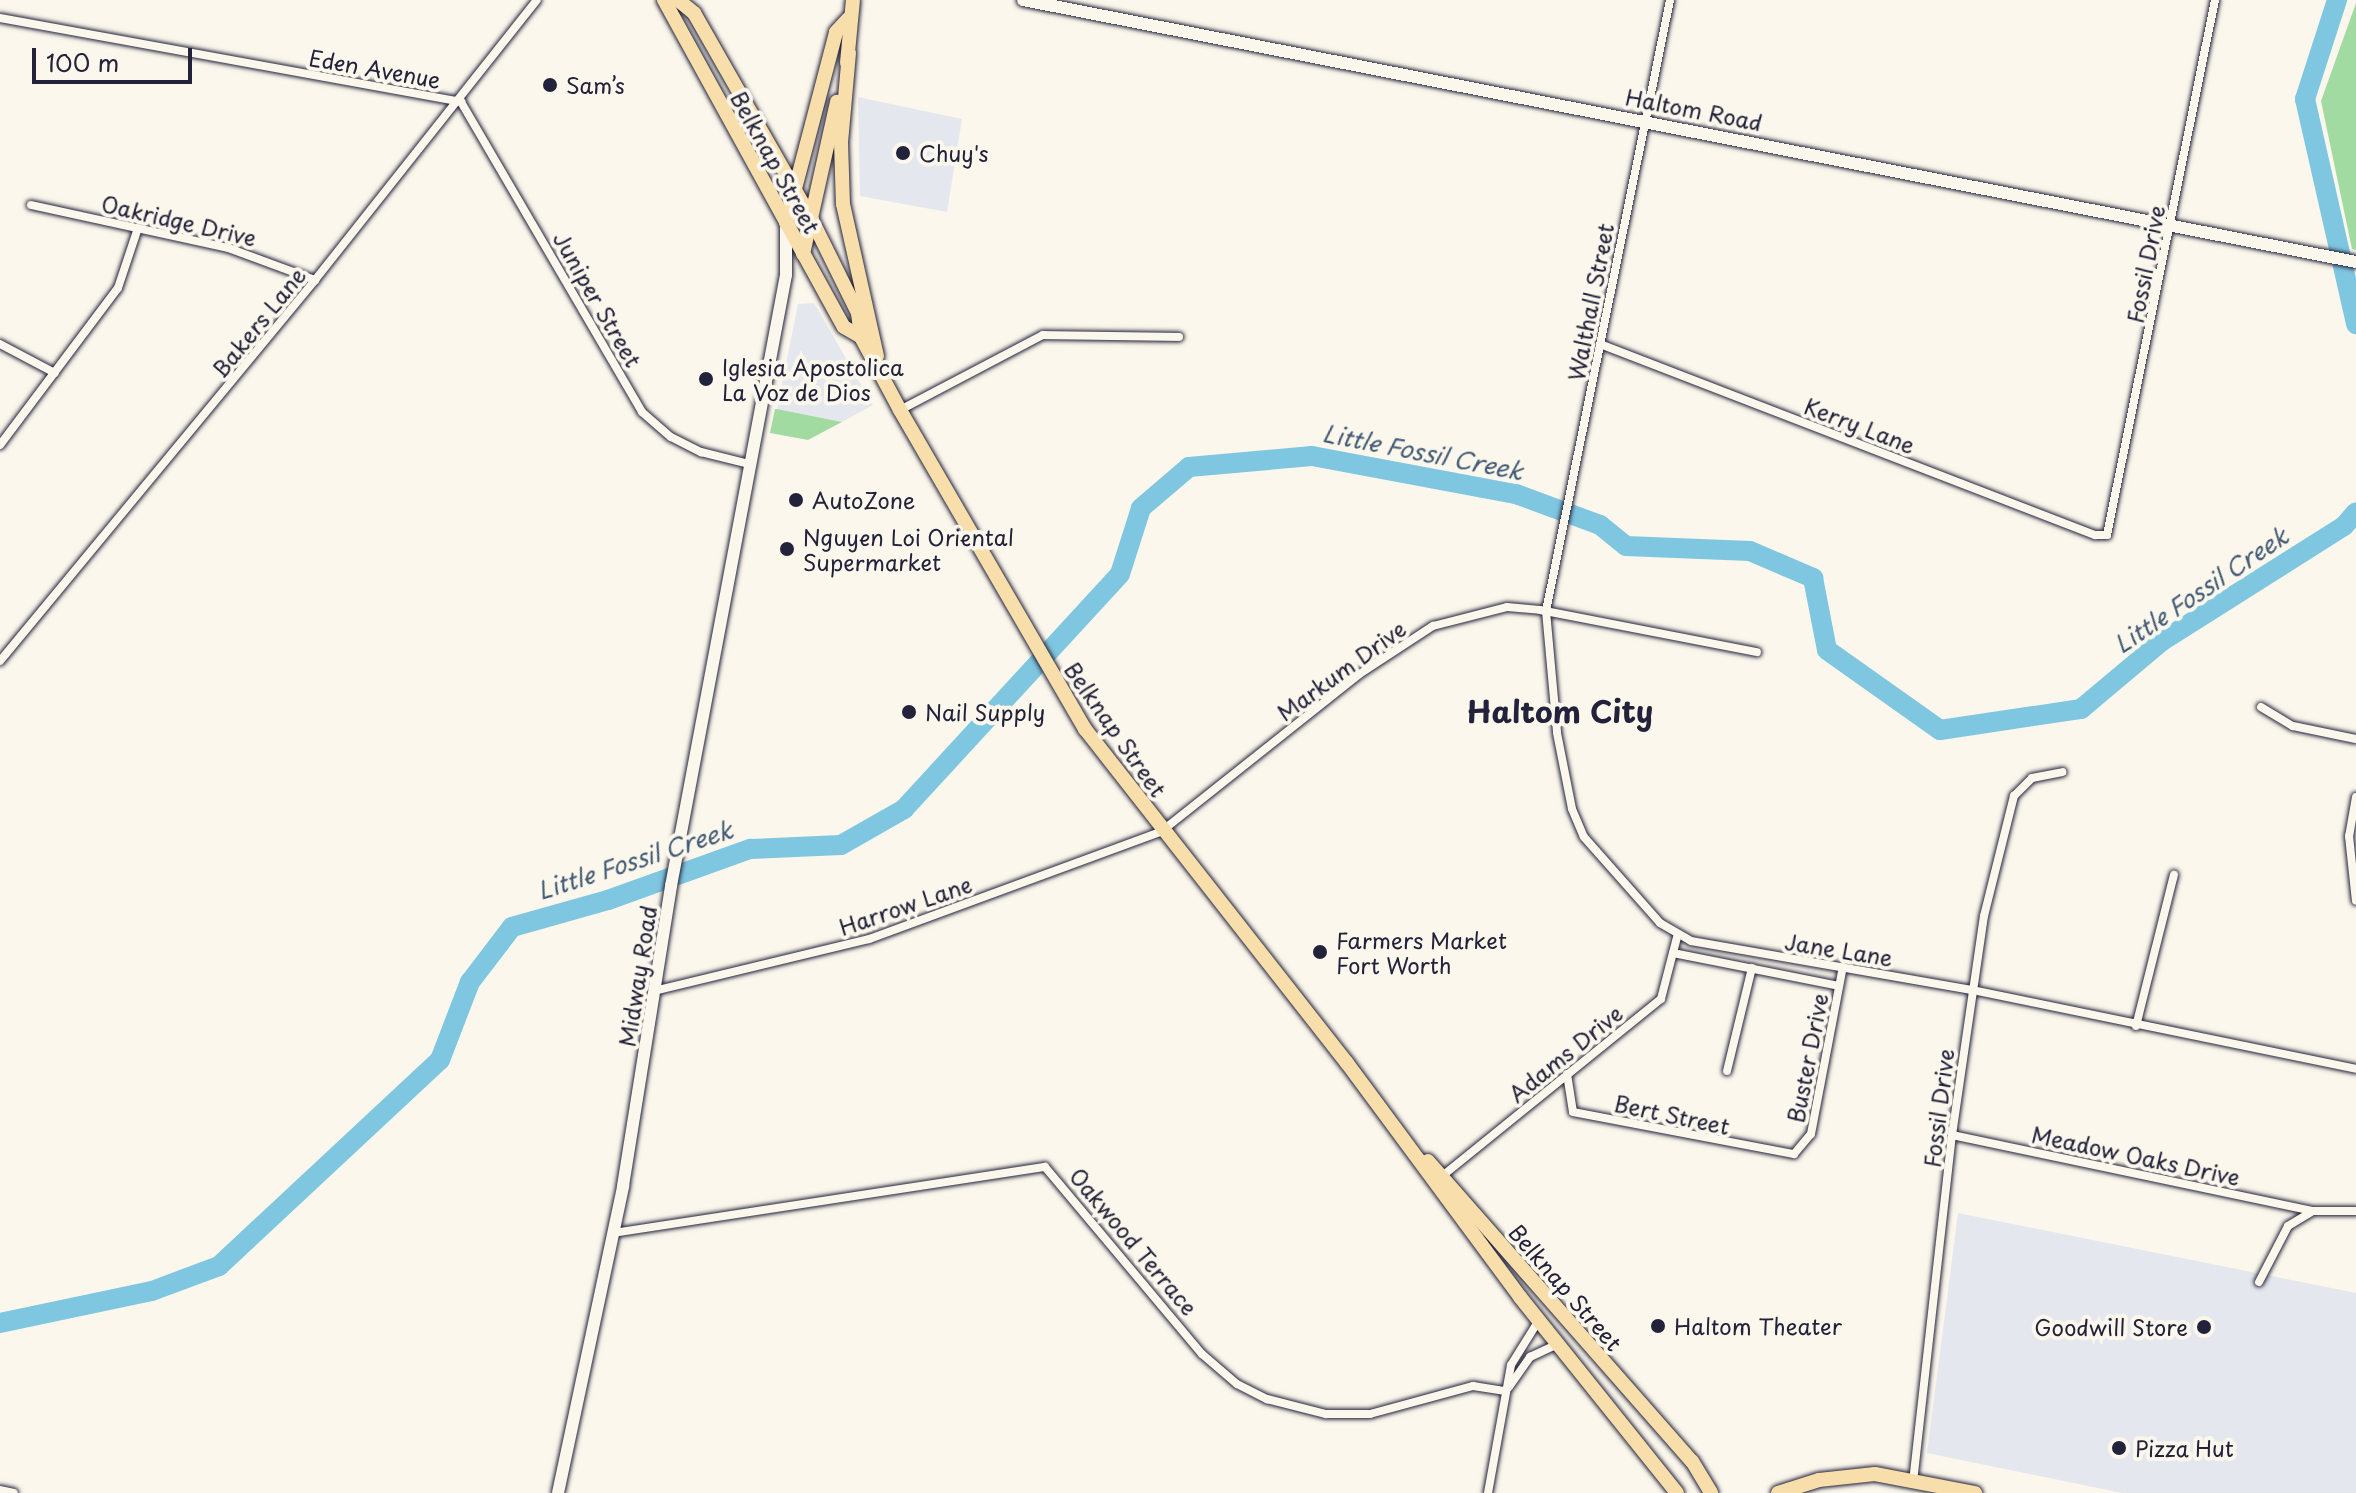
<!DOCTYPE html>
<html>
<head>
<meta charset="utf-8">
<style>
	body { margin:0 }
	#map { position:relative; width:2356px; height:1493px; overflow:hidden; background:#fbf7ec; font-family:"Playpen Sans",sans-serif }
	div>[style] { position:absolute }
	.built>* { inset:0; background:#e4e8ee }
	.green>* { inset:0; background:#a2dba1 }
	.river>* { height:20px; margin:-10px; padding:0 10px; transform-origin:10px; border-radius:10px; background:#7fc6e0 }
	.roads { filter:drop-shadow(0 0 2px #22223b) drop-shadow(0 0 2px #22223b) }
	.minor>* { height:8px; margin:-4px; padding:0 4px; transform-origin:4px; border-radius:4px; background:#fbf7ec }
	.secondary>* { height:12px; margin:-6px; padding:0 6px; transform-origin:6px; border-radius:6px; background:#fbf7ec }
	.primary>* { height:14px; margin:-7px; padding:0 7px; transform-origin:7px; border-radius:7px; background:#f8deab }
	.dots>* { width:22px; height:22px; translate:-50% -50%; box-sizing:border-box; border:4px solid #fbf7ec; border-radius:50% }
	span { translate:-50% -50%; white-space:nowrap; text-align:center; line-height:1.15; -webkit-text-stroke:8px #fbf7ec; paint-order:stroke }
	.street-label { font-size:22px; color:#22223b }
	.poi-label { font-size:22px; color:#22223b }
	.left { translate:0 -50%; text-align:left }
	.right { translate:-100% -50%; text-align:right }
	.water-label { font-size:24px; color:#435b75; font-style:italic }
	.district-label { font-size:30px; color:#22223b; font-weight:700 }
	.scale { position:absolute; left:32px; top:48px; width:160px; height:36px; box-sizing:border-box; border:4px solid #22223b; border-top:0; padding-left:10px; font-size:24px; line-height:28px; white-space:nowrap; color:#22223b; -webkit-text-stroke:6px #fbf7ec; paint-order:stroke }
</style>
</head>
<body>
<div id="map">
	<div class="built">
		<i style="clip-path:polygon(858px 97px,962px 119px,947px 212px,860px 196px)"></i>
		<i style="clip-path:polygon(814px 303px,873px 405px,842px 422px,777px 409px,798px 304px)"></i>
		<i style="clip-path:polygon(1958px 1213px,2356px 1293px,2356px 1493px,2122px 1493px,1927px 1453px)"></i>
	</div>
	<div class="green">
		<i style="clip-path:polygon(2356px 3px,2356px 250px,2352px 249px,2321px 101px)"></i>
		<i style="clip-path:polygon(775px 409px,777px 409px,842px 422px,808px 440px,770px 433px)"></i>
	</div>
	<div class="river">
		<i style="left:2337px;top:0;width:104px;rotate:107.9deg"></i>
		<i style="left:2305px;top:99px;width:231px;rotate:77.2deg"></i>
		<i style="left:0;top:1323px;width:155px;rotate:-11.9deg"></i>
		<i style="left:152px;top:1291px;width:72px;rotate:-20.5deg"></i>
		<i style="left:219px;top:1266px;width:302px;rotate:-43deg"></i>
		<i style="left:440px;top:1060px;width:84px;rotate:-69deg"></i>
		<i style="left:470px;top:982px;width:69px;rotate:-52.6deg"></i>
		<i style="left:512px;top:927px;width:100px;rotate:-15.7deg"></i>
		<i style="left:608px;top:900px;width:151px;rotate:-19.8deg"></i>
		<i style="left:750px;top:849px;width:91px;rotate:-2.5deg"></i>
		<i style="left:841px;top:845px;width:73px;rotate:-29.7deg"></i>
		<i style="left:904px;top:809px;width:319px;rotate:-47.4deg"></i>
		<i style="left:1120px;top:574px;width:69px;rotate:-72.3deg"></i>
		<i style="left:1141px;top:508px;width:63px;rotate:-40.5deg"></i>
		<i style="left:1189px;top:467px;width:123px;rotate:-5.1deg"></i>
		<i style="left:1312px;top:456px;width:208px;rotate:10.6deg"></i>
		<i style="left:1516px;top:494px;width:90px;rotate:20.3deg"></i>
		<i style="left:1600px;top:525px;width:33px;rotate:39deg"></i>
		<i style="left:1626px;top:546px;width:124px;rotate:2.3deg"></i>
		<i style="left:1750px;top:551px;width:69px;rotate:23.2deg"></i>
		<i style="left:1813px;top:578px;width:73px;rotate:79deg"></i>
		<i style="left:1827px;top:650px;width:138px;rotate:35.3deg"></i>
		<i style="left:1940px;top:730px;width:143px;rotate:-8.5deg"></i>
		<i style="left:2081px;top:709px;width:106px;rotate:-40deg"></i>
		<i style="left:2162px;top:641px;width:215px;rotate:-32.3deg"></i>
		<i style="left:2344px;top:526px;width:18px;rotate:-49deg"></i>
	</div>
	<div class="roads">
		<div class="minor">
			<i style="left:1670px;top:0;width:623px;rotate:101.47deg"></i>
			<i style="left:1546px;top:611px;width:122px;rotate:84.8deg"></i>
			<i style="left:1557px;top:733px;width:77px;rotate:78.8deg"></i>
			<i style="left:1572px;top:809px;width:30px;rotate:67deg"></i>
			<i style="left:1584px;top:837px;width:115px;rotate:48.5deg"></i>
			<i style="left:1660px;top:923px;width:36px;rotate:30deg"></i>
			<i style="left:1691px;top:941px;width:285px;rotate:9.9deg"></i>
			<i style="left:1972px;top:990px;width:392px;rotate:11.6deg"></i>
			<i style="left:0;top:18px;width:469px;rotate:10.3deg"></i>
			<i style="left:461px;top:102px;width:359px;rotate:59.7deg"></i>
			<i style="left:642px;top:412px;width:38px;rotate:41deg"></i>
			<i style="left:671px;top:437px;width:34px;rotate:27deg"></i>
			<i style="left:701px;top:452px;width:49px;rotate:14deg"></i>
			<i style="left:31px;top:205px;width:202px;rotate:12.3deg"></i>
			<i style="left:228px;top:248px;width:93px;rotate:20.2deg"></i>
			<i style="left:0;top:344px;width:62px;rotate:27.8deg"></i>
			<i style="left:1600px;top:344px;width:531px;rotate:21.1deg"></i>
			<i style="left:2095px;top:535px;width:12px"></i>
			<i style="left:2107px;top:535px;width:546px;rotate:-78.59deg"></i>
			<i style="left:900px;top:410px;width:161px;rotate:-27.7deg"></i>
			<i style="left:1043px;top:335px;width:136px;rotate:0.8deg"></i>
			<i style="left:0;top:445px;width:196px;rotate:-53.1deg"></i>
			<i style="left:118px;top:288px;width:63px;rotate:-71.6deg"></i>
			<i style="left:0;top:661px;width:494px;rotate:-50.4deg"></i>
			<i style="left:315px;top:280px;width:357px;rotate:-51.6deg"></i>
			<i style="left:2261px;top:707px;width:37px;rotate:31deg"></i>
			<i style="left:2293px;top:726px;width:64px;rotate:11.7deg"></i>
			<i style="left:2356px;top:797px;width:40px;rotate:100deg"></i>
			<i style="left:2349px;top:836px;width:65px;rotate:83.9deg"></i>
			<i style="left:1673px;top:953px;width:169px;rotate:11.2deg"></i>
			<i style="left:654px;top:991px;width:221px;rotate:-13.6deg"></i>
			<i style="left:869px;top:939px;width:312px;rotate:-20.2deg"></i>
			<i style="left:1162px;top:831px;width:251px;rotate:-38.5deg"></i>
			<i style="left:1358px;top:675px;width:90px;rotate:-33.2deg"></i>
			<i style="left:1433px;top:626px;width:76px;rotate:-14.4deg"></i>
			<i style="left:1507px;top:607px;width:33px;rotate:5deg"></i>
			<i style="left:1540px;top:610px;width:221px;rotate:11deg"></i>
			<i style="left:2136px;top:1026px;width:156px;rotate:-75.9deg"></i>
			<i style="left:1727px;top:1071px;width:106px;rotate:-76.4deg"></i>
			<i style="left:1567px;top:1074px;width:38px;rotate:81deg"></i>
			<i style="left:1573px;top:1112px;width:225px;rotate:10.8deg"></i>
			<i style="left:1794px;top:1154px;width:26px;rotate:-50deg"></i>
			<i style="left:1811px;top:1134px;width:170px;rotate:-79.2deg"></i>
			<i style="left:1952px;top:1135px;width:368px;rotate:11.9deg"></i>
			<i style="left:2312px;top:1211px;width:44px"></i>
			<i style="left:1441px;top:1177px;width:283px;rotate:-39deg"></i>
			<i style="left:1661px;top:999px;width:64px;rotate:-75.5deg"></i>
			<i style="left:613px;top:1233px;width:437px;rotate:-8.7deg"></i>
			<i style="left:1045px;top:1167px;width:244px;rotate:50deg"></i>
			<i style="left:1202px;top:1354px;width:46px;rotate:40.6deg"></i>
			<i style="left:1237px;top:1384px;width:34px;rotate:27deg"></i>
			<i style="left:1267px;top:1399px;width:61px;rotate:14.3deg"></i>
			<i style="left:1326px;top:1414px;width:44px"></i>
			<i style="left:1370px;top:1414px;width:107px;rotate:-15.2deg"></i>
			<i style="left:1473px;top:1386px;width:33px;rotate:9deg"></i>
			<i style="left:2259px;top:1282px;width:63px;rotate:-62.6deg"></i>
			<i style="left:2288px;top:1226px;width:27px;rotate:-31deg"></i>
			<i style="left:1509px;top:1387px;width:37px;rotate:-55deg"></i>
			<i style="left:1530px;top:1357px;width:31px;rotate:-25deg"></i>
			<i style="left:1913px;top:1482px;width:349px;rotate:-83.6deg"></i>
			<i style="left:1952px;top:1135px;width:221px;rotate:-81.7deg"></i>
			<i style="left:1984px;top:916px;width:124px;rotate:-76deg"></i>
			<i style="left:2014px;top:796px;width:25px;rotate:-45deg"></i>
			<i style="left:2032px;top:778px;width:31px;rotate:-11deg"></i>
			<i style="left:0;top:1490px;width:14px;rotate:12deg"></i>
			<i style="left:1488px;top:1493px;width:130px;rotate:-79.8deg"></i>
			<i style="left:1511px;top:1365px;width:53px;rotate:-58.1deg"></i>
		</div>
		<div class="secondary">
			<i style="left:1023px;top:0;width:1359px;rotate:11.12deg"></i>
			<i style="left:558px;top:1493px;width:314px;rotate:-78deg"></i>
			<i style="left:623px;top:1186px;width:304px;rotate:-80.9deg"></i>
			<i style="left:671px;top:886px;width:622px;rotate:-79.34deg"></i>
			<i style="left:786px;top:275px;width:52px;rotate:-90deg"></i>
		</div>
		<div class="primary">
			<i style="left:664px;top:0;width:373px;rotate:61.2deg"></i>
			<i style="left:844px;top:327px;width:20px;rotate:30deg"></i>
			<i style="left:678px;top:0;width:21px;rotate:39deg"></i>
			<i style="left:694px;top:13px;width:238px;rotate:60.3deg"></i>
			<i style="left:812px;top:220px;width:104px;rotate:63.7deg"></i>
			<i style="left:858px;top:313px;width:24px;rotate:83deg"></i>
			<i style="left:861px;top:337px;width:83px;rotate:61.9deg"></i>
			<i style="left:900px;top:410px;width:369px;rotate:59.9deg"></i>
			<i style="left:1085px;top:729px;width:424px;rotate:51.9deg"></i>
			<i style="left:1347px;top:1063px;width:291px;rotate:53.5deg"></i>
			<i style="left:1520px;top:1297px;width:251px;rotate:51.3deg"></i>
			<i style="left:849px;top:53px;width:89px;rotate:95.1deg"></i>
			<i style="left:841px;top:142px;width:62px;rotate:88.2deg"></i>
			<i style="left:843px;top:204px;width:156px;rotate:77.4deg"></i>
			<i style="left:847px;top:63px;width:63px;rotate:-84.6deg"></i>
			<i style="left:786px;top:223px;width:197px;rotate:-75.3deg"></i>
			<i style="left:836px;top:32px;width:18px;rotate:-47deg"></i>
			<i style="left:803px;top:254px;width:156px;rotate:-77.4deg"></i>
			<i style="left:1428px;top:1161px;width:400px;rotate:48.7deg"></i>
			<i style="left:1692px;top:1461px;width:37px;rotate:59deg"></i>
			<i style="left:1778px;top:1493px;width:43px;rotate:-17.6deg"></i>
			<i style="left:1819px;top:1480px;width:56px;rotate:-6.1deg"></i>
			<i style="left:1875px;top:1474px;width:102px;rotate:10.8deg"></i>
		</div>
	</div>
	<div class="dots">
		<i style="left:550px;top:85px;background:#22223b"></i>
		<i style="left:903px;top:153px;background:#22223b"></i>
		<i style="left:706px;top:379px;background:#22223b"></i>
		<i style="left:796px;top:500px;background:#22223b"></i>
		<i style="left:787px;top:549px;background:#22223b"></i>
		<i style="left:909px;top:712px;background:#22223b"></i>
		<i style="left:1320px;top:952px;background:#22223b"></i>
		<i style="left:1658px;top:1326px;background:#22223b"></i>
		<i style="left:2204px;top:1327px;background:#22223b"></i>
		<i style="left:2119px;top:1448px;background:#22223b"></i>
	</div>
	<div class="street-label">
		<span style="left:375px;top:68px;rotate:10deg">Eden Avenue</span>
		<span style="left:1694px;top:109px;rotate:11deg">Haltom Road</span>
		<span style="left:776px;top:162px;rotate:61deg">Belknap Street</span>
		<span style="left:179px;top:220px;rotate:13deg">Oakridge Drive</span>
		<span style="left:2145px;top:264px;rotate:-79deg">Fossil Drive</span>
		<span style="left:598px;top:299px;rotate:60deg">Juniper Street</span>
		<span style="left:1590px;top:302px;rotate:-79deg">Walthall Street</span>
		<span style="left:258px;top:322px;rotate:-51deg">Bakers Lane</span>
		<span style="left:1860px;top:425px;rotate:21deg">Kerry Lane</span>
		<span style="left:1341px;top:670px;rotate:-36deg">Markum Drive</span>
		<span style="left:1116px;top:729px;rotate:55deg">Belknap Street</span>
		<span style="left:905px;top:905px;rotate:-19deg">Harrow Lane</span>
		<span style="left:1839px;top:949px;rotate:9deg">Jane Lane</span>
		<span style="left:637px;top:976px;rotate:-81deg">Midway Road</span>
		<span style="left:1565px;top:1053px;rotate:-39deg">Adams Drive</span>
		<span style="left:1807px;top:1058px;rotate:-79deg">Buster Drive</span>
		<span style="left:1938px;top:1108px;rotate:-83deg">Fossil Drive</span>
		<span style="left:1672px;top:1114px;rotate:12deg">Bert Street</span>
		<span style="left:2136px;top:1155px;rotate:12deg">Meadow Oaks Drive</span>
		<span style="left:1134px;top:1241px;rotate:50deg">Oakwood Terrace</span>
		<span style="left:1566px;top:1287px;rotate:49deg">Belknap Street</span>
	</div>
	<div class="poi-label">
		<span class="left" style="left:566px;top:85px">Sam’s</span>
		<span class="left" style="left:919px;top:153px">Chuy's</span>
		<span class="left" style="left:722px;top:379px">Iglesia Apostolica<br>La Voz de Dios</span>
		<span class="left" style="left:812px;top:500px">AutoZone</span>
		<span class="left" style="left:803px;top:549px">Nguyen Loi Oriental<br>Supermarket</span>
		<span class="left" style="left:925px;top:712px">Nail Supply</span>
		<span class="left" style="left:1336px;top:952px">Farmers Market<br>Fort Worth</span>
		<span class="left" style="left:1674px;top:1326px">Haltom Theater</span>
		<span class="right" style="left:2188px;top:1327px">Goodwill Store</span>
		<span class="left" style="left:2135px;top:1448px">Pizza Hut</span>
	</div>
	<div class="water-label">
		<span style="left:1423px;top:452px;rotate:11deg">Little Fossil Creek</span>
		<span style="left:2201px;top:590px;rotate:-34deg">Little Fossil Creek</span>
		<span style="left:635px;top:860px;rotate:-18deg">Little Fossil Creek</span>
	</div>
	<div class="district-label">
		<span style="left:1560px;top:711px">Haltom City</span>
	</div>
	<div class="scale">100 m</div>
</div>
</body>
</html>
